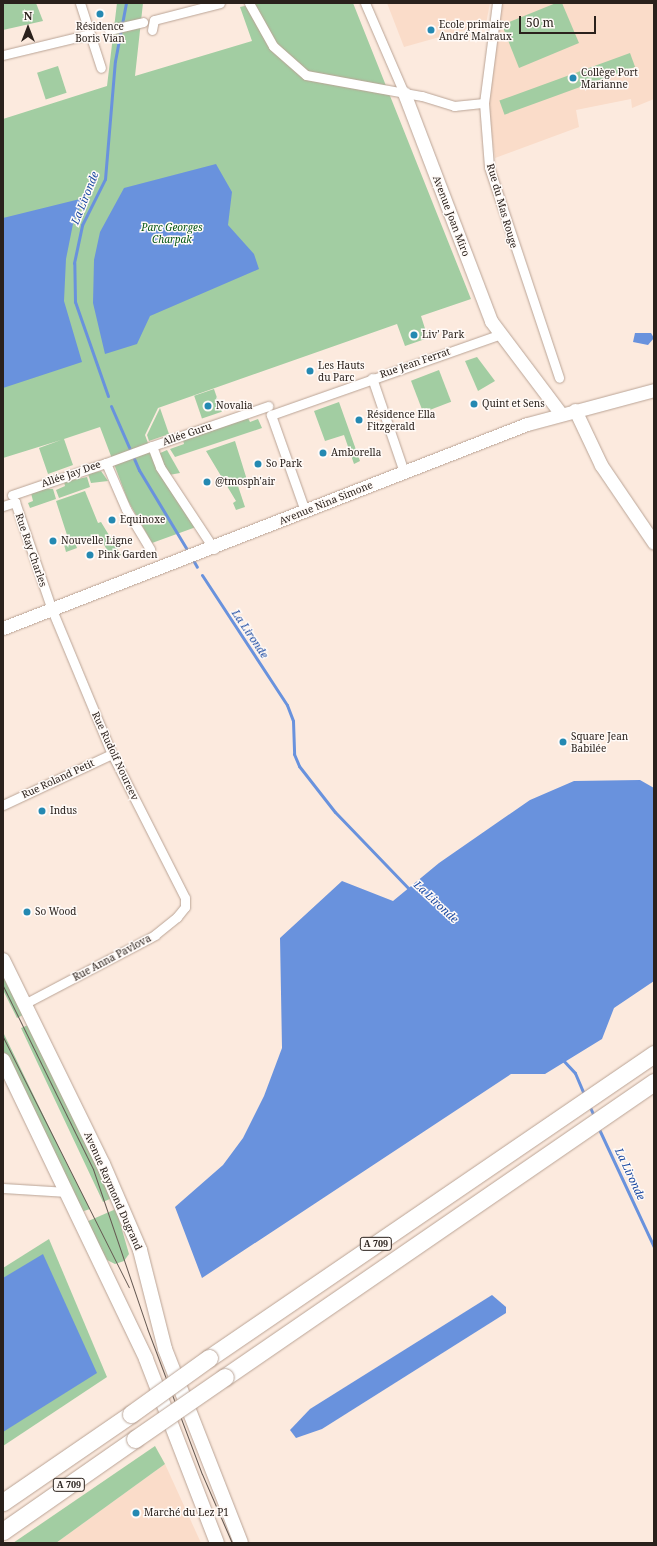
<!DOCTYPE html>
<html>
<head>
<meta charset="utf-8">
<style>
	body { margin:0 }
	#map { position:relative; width:657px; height:1546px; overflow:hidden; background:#fceade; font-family:"Noto Serif",serif }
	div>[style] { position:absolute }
	.built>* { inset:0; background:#fadcc9 }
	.green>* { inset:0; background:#a2cda2; transform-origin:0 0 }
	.water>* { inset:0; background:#6992dd }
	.stream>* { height:3px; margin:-1.5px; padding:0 1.5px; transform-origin:1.5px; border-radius:1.5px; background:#6992dd }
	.roads { filter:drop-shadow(0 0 1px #baa496) drop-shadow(0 0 1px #baa496) }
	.street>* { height:9px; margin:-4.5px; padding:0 4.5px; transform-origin:4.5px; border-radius:4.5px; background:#fff }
	.secondary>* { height:13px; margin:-6.5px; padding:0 6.5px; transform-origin:6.5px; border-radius:6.5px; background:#fff }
	.primary>* { height:14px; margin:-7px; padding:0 7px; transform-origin:7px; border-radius:7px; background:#fff }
	.highway>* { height:17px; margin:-8.5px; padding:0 8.5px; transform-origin:8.5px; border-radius:8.5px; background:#fff }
	.tram>* { height:1px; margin:-0.5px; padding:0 0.5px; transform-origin:0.5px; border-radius:0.5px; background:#665a53 }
	.bridges { filter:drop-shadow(0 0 1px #baa496) drop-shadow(0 0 1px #baa496) }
	.highway-bridge>* { height:17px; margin:-8.5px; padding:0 8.5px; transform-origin:8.5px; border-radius:8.5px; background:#fff }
	.dots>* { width:11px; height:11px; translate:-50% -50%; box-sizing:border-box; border:2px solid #fffaf7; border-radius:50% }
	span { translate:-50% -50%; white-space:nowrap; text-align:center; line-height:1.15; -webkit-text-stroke:3px #fffaf7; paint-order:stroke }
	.shield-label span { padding:1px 3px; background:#fffaf7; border:1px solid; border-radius:3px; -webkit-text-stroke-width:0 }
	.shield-label { font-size:9px; color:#2a211c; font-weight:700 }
	.poi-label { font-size:10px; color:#2a211c }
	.left { translate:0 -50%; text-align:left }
	.street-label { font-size:10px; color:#2a211c }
	.park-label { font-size:10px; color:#075715; font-style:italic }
	.water-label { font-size:11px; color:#1c4aa2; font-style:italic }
	.frame { position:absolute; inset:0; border:4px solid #2a211c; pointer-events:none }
	.north { position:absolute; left:8px; top:8px; width:40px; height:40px; -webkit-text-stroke:3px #fffaf7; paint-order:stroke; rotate:0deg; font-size:11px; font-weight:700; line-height:16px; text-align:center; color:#2a211c }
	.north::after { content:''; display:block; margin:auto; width:14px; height:18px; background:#2a211c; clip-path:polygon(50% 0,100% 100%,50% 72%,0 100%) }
	.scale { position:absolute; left:519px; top:16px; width:77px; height:18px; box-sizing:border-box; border:2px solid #2a211c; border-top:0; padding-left:5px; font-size:12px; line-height:14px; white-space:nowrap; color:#2a211c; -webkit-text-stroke:3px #fffaf7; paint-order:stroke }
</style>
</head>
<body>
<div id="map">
	<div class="built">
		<i style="clip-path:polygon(387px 3px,490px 3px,486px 24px,404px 47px)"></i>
		<i style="clip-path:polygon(502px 3px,654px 3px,654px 99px,632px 108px,631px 99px,576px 110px,579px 127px,495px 158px,488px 106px)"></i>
		<i style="clip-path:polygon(165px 1464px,201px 1543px,56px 1543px)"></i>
	</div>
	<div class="green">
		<i style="clip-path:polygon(3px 3px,36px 3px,43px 21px,3px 30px)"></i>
		<i style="clip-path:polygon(117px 3px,143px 3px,135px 76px,252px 41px,240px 7px,258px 3px,353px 3px,471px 299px,421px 316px,428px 338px,405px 346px,397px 324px,158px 408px,145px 435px,157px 467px,196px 527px,152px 543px,128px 501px,100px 427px,64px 439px,73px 465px,48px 474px,39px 448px,61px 440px,3px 458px,3px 119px,107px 86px)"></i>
		<i style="clip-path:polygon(556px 3px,562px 3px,579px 43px,519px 68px,502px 25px)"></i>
		<i style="left:630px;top:53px;width:15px;height:139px;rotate:70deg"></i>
		<i style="left:58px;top:66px;width:28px;height:22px;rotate:72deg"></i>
		<i style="clip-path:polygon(477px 357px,495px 381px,478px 391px,465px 361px)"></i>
		<i style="left:439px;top:370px;width:34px;height:30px;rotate:69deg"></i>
		<i style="left:214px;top:389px;width:24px;height:21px;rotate:71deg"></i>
		<i style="clip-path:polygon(339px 402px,360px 461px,354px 464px,344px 435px,325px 441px,314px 411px)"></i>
		<i style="clip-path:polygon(160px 408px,169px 434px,149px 441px,147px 435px)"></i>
		<i style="clip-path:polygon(248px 418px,250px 422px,258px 419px,262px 428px,175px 457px,170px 449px,184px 444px,183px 440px)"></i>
		<i style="clip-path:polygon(235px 441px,247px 480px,236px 480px,245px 507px,236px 510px,233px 503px,236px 501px,206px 451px)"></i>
		<i style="clip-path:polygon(167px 450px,180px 473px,169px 475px,158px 454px)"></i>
		<i style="clip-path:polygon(101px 471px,108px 481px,91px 483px,88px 474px)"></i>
		<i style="clip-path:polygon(87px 477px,90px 487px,59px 498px,56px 490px,65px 486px,64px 482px)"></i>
		<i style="clip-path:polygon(43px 489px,53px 489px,56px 499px,30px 508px,28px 503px,33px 501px,31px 493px)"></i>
		<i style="clip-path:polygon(85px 491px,98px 523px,101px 522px,121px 555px,112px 559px,98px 534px,75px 543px,77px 548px,66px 552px,62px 537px,67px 535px,56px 501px)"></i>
		<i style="clip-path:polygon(3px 974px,23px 1015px,17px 1018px,3px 990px)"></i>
		<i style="clip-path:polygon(28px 1025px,101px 1176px,112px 1198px,103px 1202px,21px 1028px)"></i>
		<i style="clip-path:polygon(3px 1032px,66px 1162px,90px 1209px,81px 1212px,3px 1050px)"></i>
		<i style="clip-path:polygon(116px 1209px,129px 1254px,124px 1261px,115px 1264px,107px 1260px,86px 1222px)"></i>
		<i style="clip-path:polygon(49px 1239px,107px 1377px,3px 1446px,3px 1268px)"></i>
		<i style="clip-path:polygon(155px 1446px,165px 1464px,56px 1543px,13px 1543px)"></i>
	</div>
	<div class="water">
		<i style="clip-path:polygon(216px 164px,232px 192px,228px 225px,254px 254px,259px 269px,150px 316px,137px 344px,105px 354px,93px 303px,94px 260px,100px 232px,124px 188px)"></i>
		<i style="clip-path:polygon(84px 198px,73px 224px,66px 259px,64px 301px,82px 362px,3px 388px,3px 218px)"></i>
		<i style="clip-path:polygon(635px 333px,651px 333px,654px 338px,648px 345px,633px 342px)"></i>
		<i style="clip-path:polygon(640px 780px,654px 788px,654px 981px,614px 1008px,602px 1039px,545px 1074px,511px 1074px,202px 1278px,175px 1207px,223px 1165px,243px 1138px,264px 1096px,282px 1048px,280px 938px,342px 881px,393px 901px,439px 863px,530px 800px,574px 781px)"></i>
		<i style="clip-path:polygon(43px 1254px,97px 1373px,3px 1432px,3px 1278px)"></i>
		<i style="clip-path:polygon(492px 1295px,506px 1307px,506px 1313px,322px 1429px,296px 1438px,290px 1430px,310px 1409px)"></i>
	</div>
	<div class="stream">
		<i style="left:108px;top:396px;width:100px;rotate:-109.3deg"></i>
		<i style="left:75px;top:302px;width:39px;rotate:-91deg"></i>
		<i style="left:74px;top:263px;width:39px;rotate:-78deg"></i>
		<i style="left:82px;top:225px;width:51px;rotate:-63.4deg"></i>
		<i style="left:105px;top:179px;width:118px;rotate:-85.2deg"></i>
		<i style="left:115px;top:61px;width:59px;rotate:-79.3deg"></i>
		<i style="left:111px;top:406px;width:70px;rotate:66.4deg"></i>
		<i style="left:139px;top:470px;width:97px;rotate:58.9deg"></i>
		<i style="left:192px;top:558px;width:10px;rotate:61deg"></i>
		<i style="left:202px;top:575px;width:155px;rotate:56.8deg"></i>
		<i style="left:287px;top:705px;width:17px;rotate:69deg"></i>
		<i style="left:293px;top:721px;width:33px;rotate:88deg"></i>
		<i style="left:294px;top:754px;width:13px;rotate:67deg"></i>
		<i style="left:299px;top:766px;width:58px;rotate:52deg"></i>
		<i style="left:335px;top:812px;width:110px;rotate:46.1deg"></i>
		<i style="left:562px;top:1059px;width:19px;rotate:47deg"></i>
		<i style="left:575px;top:1073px;width:23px;rotate:67deg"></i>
		<i style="left:589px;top:1105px;width:12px;rotate:66deg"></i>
		<i style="left:598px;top:1127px;width:132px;rotate:65deg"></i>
	</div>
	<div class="roads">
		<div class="street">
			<i style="left:80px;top:3px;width:68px;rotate:72.1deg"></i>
			<i style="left:249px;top:3px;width:49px;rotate:60.8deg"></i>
			<i style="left:273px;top:46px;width:44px;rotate:41.3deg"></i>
			<i style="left:306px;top:75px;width:118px;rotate:10.3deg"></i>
			<i style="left:422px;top:96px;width:34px;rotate:17deg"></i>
			<i style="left:454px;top:106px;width:30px;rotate:-6deg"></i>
			<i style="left:365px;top:3px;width:98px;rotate:66.6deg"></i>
			<i style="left:497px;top:3px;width:101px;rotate:97.4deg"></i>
			<i style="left:484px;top:103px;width:64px;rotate:85.5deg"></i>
			<i style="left:489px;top:167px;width:222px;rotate:71.6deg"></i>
			<i style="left:109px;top:30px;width:35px;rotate:-13deg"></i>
			<i style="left:152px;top:30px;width:10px;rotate:-79deg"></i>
			<i style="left:154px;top:20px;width:68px;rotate:-14.4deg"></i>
			<i style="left:3px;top:55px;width:89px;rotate:-13.6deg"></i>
			<i style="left:372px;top:378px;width:99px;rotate:71.2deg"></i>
			<i style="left:106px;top:463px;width:49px;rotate:-20.3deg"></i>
			<i style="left:12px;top:495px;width:99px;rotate:-18.8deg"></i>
			<i style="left:106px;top:463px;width:50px;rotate:66.5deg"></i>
			<i style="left:126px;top:509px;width:47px;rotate:59deg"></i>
			<i style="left:3px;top:506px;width:13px;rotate:-18deg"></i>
			<i style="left:15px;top:502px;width:114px;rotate:71.1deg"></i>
			<i style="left:52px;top:610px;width:156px;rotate:67.4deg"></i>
			<i style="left:112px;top:754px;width:161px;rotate:63.1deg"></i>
			<i style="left:185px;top:898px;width:9px;rotate:90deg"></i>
			<i style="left:185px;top:907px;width:13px;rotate:129deg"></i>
			<i style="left:177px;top:917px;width:28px;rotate:141deg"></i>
			<i style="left:155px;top:935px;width:148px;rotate:152.2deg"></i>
			<i style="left:305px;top:511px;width:102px;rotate:-109.5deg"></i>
			<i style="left:271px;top:415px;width:241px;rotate:-19.4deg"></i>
			<i style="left:214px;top:549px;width:98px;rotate:-123.4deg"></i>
			<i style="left:160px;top:467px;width:22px;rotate:-111deg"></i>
			<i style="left:152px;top:446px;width:123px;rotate:-19deg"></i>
			<i style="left:3px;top:805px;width:120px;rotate:-25.1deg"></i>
			<i style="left:3px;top:1188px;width:64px;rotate:3.6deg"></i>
		</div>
		<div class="secondary">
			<i style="left:404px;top:93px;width:244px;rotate:69.1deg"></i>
			<i style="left:491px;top:321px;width:116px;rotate:53deg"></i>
			<i style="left:575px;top:410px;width:61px;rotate:64.7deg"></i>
			<i style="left:601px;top:465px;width:94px;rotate:55.8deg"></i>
			<i style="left:3px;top:628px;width:562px;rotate:-21.27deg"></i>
			<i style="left:527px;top:424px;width:131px;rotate:-15deg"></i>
		</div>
		<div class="primary">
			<i style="left:3px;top:960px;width:227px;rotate:63.9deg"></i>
			<i style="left:103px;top:1164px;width:94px;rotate:66.7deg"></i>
			<i style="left:140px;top:1250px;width:102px;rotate:75.8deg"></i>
			<i style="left:165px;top:1349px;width:208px;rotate:68.6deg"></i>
			<i style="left:3px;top:1060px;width:331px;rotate:64.4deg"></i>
			<i style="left:146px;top:1359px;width:197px;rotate:68.9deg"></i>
		</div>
		<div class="highway">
			<i style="left:209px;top:1358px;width:539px;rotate:-34.34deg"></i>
			<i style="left:225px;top:1377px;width:521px;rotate:-34.51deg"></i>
			<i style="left:3px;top:1502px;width:155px;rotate:-34.5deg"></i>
			<i style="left:3px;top:1531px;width:161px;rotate:-34.9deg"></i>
		</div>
	</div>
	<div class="tram">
		<i style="left:3px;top:986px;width:204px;rotate:63.8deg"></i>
		<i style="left:93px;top:1169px;width:168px;rotate:71.2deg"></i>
		<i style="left:147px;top:1328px;width:156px;rotate:69.4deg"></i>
		<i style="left:202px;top:1474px;width:75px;rotate:66.5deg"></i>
		<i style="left:3px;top:1037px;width:280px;rotate:63.3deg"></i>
	</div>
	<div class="bridges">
		<div class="highway-bridge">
			<i style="left:131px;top:1414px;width:96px;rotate:-35.7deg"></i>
			<i style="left:135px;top:1439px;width:109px;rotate:-34.6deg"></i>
		</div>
	</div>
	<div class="dots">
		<i style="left:100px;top:14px;background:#2489b2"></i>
		<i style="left:431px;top:30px;background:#2489b2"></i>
		<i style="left:573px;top:78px;background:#2489b2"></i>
		<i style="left:414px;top:335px;background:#2489b2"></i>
		<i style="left:310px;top:371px;background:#2489b2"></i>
		<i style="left:474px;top:404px;background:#2489b2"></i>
		<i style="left:208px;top:406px;background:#2489b2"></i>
		<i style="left:359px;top:420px;background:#2489b2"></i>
		<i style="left:323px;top:453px;background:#2489b2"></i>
		<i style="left:258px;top:464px;background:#2489b2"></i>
		<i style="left:207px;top:482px;background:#2489b2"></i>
		<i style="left:112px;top:520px;background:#2489b2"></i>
		<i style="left:53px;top:541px;background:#2489b2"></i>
		<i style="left:90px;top:555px;background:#2489b2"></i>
		<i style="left:563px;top:742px;background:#2489b2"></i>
		<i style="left:42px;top:811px;background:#2489b2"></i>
		<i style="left:27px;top:912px;background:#2489b2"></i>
		<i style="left:136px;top:1513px;background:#2489b2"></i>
	</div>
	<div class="shield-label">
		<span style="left:376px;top:1244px">A 709</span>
		<span style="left:69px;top:1485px">A 709</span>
	</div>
	<div class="poi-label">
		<span class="left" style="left:439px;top:30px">Ecole primaire<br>André Malraux</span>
		<span style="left:100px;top:32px">Résidence<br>Boris Vian</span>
		<span class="left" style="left:581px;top:78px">Collège Port<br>Marianne</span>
		<span class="left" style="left:422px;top:335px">Liv' Park</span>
		<span class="left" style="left:318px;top:371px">Les Hauts<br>du Parc</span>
		<span class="left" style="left:482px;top:404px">Quint et Sens</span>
		<span class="left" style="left:216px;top:406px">Novalia</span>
		<span class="left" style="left:367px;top:420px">Résidence Ella<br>Fitzgerald</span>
		<span class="left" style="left:331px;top:453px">Amborella</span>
		<span class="left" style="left:266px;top:464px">So Park</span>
		<span class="left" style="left:215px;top:482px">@tmosph'air</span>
		<span class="left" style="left:120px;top:520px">Equinoxe</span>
		<span class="left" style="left:61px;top:541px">Nouvelle Ligne</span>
		<span class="left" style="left:98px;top:555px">Pink Garden</span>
		<span class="left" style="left:571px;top:742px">Square Jean<br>Babilée</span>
		<span class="left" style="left:50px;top:811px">Indus</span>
		<span class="left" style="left:35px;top:912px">So Wood</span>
		<span class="left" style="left:144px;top:1513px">Marché du Lez P1</span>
	</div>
	<div class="street-label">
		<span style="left:502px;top:206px;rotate:74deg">Rue du Mas Rouge</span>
		<span style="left:451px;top:216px;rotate:69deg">Avenue Joan Miro</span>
		<span style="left:415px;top:363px;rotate:-19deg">Rue Jean Ferrat</span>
		<span style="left:187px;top:434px;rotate:-19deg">Allée Guru</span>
		<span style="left:71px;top:474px;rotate:-19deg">Allée Jay Dee</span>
		<span style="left:326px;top:503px;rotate:-22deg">Avenue Nina Simone</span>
		<span style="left:31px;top:550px;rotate:71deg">Rue Ray Charles</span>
		<span style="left:115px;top:756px;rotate:65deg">Rue Rudolf Noureev</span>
		<span style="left:58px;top:779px;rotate:-25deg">Rue Roland Petit</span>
		<span style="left:112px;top:958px;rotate:-28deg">Rue Anna Pavlova</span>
		<span style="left:113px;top:1191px;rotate:66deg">Avenue Raymond Dugrand</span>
	</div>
	<div class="park-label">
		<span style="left:172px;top:233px">Parc Georges<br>Charpak</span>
	</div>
	<div class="water-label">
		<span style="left:85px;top:198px;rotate:-68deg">La Lironde</span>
		<span style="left:250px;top:634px;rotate:56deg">La Lironde</span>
		<span style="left:436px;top:902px;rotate:43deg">La Lironde</span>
		<span style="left:630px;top:1174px;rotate:65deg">La Lironde</span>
	</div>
	<div class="frame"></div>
	<div class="north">N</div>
	<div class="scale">50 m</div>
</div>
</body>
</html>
